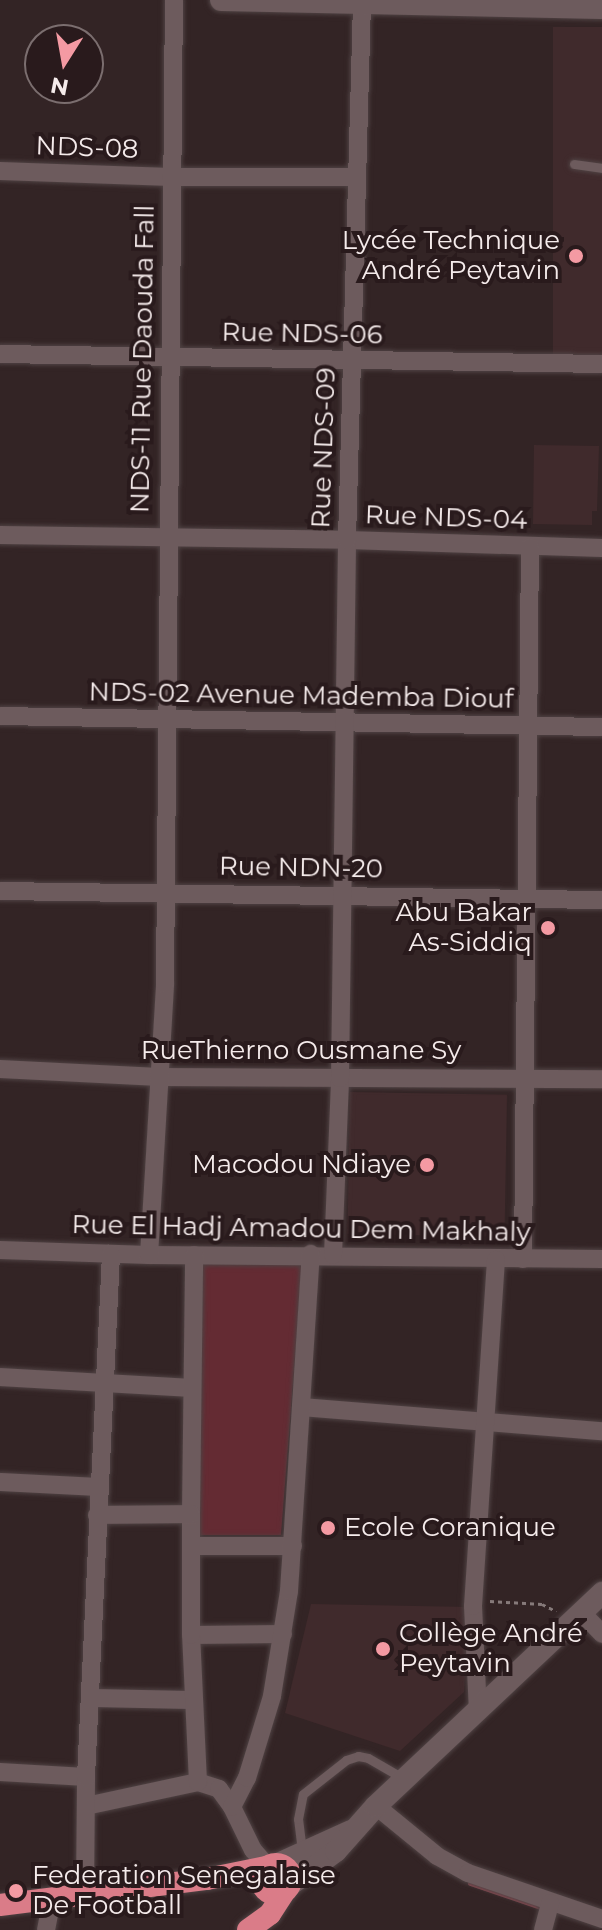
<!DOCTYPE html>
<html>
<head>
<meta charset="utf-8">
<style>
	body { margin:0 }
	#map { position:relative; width:602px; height:1930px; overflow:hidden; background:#332425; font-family:Montserrat,sans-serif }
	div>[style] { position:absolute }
	.built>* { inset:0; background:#402a2c; transform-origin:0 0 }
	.green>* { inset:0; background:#642b33 }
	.stream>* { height:5px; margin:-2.5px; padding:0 2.5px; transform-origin:2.5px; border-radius:2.5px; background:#944953 }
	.path>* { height:3px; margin-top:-1.5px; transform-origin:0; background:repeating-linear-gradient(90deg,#867a7a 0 4px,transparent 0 8px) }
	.roads { filter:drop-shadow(0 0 2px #4f4243) drop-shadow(0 0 2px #4f4243) }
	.service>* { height:9px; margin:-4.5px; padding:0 4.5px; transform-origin:4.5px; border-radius:4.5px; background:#6d5b5d }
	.minor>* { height:18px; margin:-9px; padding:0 9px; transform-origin:9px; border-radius:9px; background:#6d5b5d }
	.tertiary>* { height:22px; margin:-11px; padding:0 11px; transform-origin:11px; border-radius:11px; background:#6d5b5d }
	.trunk>* { height:22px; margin:-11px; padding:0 11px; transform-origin:11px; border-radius:11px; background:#da7c88 }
	.trunk>.ring { margin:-11px; padding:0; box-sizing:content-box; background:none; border:22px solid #da7c88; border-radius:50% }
	.dots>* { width:22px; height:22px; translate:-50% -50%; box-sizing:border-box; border:4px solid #291a1c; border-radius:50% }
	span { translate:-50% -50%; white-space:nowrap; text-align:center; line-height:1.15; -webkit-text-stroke:8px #291a1c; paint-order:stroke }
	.street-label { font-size:26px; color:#f5ebeb }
	.poi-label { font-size:26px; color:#f5ebeb }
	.right { translate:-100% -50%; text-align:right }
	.left { translate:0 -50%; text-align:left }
	.north { position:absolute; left:24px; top:24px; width:80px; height:80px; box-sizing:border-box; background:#291a1c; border:2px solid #7b6e6f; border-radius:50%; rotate:191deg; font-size:22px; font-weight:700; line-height:32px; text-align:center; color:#f5ebeb }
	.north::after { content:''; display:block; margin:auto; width:28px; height:36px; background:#f49aa3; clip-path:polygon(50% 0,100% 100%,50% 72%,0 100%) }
</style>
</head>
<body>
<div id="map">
	<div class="built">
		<i style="left:553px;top:27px;width:49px;height:328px"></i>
		<i style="clip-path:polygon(534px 445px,599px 446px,597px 511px,592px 511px,592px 525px,533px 524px)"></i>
		<i style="left:350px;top:1092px;width:157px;height:142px;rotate:1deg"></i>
		<i style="clip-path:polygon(311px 1604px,469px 1607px,464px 1692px,400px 1751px,285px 1713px)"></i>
	</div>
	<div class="green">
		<i style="clip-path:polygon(303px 1257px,281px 1535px,199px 1535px,203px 1258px)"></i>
	</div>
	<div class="stream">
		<i style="left:470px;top:1883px;width:78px;rotate:18.7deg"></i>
	</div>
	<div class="path">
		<i style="left:490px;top:1601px;width:52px;rotate:3.3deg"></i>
		<i style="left:542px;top:1604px;width:16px;rotate:27deg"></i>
	</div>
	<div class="roads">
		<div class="service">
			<i style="left:574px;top:164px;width:28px;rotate:8deg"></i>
			<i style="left:302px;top:1851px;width:32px;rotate:-97deg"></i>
			<i style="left:298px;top:1819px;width:25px;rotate:-79deg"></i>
			<i style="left:303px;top:1794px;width:55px;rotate:-38.3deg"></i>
			<i style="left:346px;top:1760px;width:13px;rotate:-18deg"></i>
			<i style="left:358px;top:1756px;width:10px;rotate:11deg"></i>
			<i style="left:368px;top:1758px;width:39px;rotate:30deg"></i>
		</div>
		<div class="minor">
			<i style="left:0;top:171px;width:171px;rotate:2deg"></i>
			<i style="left:171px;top:177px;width:185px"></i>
			<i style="left:0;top:354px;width:602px;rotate:0.95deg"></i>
			<i style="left:0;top:535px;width:347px;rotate:0.8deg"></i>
			<i style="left:347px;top:540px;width:255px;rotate:1.8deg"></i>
			<i style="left:0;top:716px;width:602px;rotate:1.05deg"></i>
			<i style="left:0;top:891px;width:602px;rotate:0.86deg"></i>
			<i style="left:0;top:1069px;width:159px;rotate:2.9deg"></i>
			<i style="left:159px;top:1077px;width:443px;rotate:0.3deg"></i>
			<i style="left:0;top:1250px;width:149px;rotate:1.9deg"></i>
			<i style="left:149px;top:1255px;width:453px;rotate:0.5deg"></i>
			<i style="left:149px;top:1255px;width:271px;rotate:-86.6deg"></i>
			<i style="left:165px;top:984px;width:984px;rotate:-89.48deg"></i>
			<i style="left:333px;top:1255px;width:177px;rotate:-87.7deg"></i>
			<i style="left:340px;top:1078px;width:538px;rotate:-89.25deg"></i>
			<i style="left:347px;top:540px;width:537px;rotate:-88.4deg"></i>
			<i style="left:523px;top:1259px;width:712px;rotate:-89.44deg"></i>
			<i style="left:0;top:1377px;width:192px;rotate:3.3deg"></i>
			<i style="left:301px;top:1407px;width:302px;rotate:4.6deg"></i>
			<i style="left:0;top:1482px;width:99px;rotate:2.9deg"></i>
			<i style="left:191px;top:1514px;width:259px;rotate:-89.3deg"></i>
			<i style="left:192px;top:1546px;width:101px"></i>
			<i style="left:582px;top:1613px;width:29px;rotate:46deg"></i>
			<i style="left:191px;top:1635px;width:92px;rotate:-0.6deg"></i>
			<i style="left:90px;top:1698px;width:104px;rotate:1.1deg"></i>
			<i style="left:478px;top:1712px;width:106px;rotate:-92.7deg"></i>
			<i style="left:473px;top:1606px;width:347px;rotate:-86.2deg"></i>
			<i style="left:0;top:1772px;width:86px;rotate:3.3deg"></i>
			<i style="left:198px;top:1782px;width:22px;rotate:18deg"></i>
			<i style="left:219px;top:1789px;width:22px;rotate:54deg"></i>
			<i style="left:86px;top:1806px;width:115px;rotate:-12.1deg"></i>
			<i style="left:198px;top:1782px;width:147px;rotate:-92.7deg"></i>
			<i style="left:191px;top:1635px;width:121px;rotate:-90deg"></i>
			<i style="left:191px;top:1514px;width:94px;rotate:179.4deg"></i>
			<i style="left:376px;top:1806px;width:79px;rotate:39.3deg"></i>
			<i style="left:437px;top:1856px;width:35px;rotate:29deg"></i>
			<i style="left:468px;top:1873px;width:142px;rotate:18.9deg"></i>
			<i style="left:267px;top:1866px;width:21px;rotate:-131deg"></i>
			<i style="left:253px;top:1850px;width:48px;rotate:-116deg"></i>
			<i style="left:232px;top:1807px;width:33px;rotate:-63deg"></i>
			<i style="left:247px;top:1778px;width:86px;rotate:-73deg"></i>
			<i style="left:272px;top:1696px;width:106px;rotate:-80.8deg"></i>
			<i style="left:289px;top:1591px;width:338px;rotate:-86.3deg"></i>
			<i style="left:85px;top:1896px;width:119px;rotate:-89.5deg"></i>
			<i style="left:86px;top:1777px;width:524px;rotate:-87.26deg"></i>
			<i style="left:46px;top:1930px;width:32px;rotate:-79deg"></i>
			<i style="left:543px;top:1930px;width:28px;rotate:-75deg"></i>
		</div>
		<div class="tertiary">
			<i style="left:221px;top:0;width:381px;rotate:1.2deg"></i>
			<i style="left:278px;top:1864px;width:80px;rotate:-24.3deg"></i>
			<i style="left:290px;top:1885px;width:57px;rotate:-36.5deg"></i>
			<i style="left:336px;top:1851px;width:60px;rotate:-48.4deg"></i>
			<i style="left:376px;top:1806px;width:311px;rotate:-43.3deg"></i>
		</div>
		<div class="trunk">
			<i class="ring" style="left:261px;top:1864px;width:8px;height:8px"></i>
			<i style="left:0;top:1905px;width:209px;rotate:-7.2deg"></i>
			<i style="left:207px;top:1879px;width:60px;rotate:-11.5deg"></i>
			<i style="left:248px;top:1930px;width:27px;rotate:-36deg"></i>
			<i style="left:270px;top:1914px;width:27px;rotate:-57deg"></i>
		</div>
	</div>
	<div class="dots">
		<i style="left:576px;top:256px;background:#f49aa3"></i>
		<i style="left:548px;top:928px;background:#f49aa3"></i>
		<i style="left:427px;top:1165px;background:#f49aa3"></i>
		<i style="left:328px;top:1528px;background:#f49aa3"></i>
		<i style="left:383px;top:1649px;background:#f49aa3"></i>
		<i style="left:16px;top:1891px;background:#f49aa3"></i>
	</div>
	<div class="street-label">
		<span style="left:87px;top:148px;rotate:2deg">NDS-08</span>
		<span style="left:302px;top:334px;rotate:1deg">Rue NDS-06</span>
		<span style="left:143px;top:359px;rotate:-89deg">NDS-11 Rue Daouda Fall</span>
		<span style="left:324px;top:448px;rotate:-88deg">Rue NDS-09</span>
		<span style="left:446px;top:518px;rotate:2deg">Rue NDS-04</span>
		<span style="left:301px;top:696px;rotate:1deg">NDS-02 Avenue Mademba Diouf</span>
		<span style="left:301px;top:868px;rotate:1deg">Rue NDN-20</span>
		<span style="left:301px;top:1051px">RueThierno Ousmane Sy</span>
		<span style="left:301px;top:1229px;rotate:1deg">Rue El Hadj Amadou Dem Makhaly</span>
	</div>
	<div class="poi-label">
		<span class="right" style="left:560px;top:256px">Lycée Technique<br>André Peytavin</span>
		<span class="right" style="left:532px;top:928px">Abu Bakar<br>As-Siddiq</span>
		<span class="right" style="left:411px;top:1165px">Macodou Ndiaye</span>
		<span class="left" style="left:344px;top:1528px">Ecole Coranique</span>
		<span class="left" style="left:399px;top:1649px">Collège André<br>Peytavin</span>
		<span class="left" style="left:32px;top:1891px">Federation Senegalaise<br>De Football</span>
	</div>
	<div class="north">N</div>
</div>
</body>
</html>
